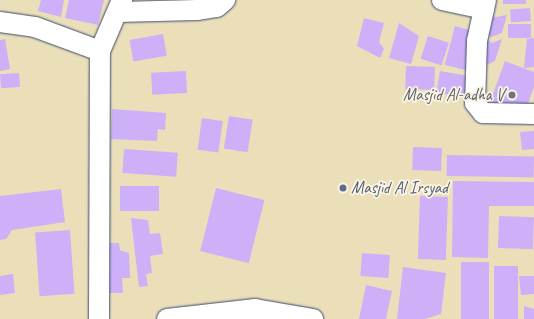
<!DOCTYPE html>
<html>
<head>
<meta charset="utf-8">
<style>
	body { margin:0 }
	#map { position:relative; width:534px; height:319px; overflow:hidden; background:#ebdfba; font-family:Caveat,sans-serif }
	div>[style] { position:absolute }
	.building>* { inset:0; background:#cdb0f7; transform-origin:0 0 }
	.roads { filter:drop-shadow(0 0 1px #3a496c) drop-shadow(0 0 1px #3a496c) }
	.street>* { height:20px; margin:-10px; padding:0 10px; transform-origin:10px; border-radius:10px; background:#fff }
	.dots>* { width:11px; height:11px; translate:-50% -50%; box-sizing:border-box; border:2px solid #fcf5e5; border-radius:50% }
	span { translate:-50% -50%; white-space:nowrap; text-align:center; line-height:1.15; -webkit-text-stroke:3.5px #fcf5e5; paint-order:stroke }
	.worship-label { font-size:17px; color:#5b616d }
	.right { translate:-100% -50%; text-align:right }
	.service-label { font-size:17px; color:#4e5e75 }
	.left { translate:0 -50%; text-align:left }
</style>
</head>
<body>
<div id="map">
	<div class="building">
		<i style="clip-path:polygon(41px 0,64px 0,61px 17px,38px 11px)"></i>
		<i style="clip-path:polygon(69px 0,104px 0,98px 25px,65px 18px)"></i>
		<i style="left:503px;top:0;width:23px;height:4px"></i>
		<i style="left:530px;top:8px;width:13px;height:20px;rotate:86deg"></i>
		<i style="clip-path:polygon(488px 14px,496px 17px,507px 15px,502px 33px,491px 37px,481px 33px)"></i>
		<i style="clip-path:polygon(364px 18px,384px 23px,379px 42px,384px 49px,380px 58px,357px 46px)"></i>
		<i style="clip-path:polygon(399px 23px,419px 36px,411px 64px,389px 58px)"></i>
		<i style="left:531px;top:24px;width:14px;height:23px;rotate:90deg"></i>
		<i style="left:455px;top:26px;width:23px;height:40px;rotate:15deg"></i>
		<i style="left:163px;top:34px;width:22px;height:34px;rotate:80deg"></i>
		<i style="left:428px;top:36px;width:22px;height:24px;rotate:18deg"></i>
		<i style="clip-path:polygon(485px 38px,492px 43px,502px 39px,495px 61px,487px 65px,480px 58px)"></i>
		<i style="clip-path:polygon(534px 38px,534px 67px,524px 68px,527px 39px)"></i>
		<i style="clip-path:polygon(5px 39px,10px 69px,0 71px,0 40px)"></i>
		<i style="clip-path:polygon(505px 61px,534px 72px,534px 87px,524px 115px,490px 102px)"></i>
		<i style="left:406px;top:66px;width:29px;height:23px;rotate:2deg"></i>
		<i style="left:186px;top:71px;width:22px;height:35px;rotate:87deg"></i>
		<i style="left:440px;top:71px;width:29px;height:22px;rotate:10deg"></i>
		<i style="left:19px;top:73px;width:14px;height:19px;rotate:86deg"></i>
		<i style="clip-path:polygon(112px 109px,166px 113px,165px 130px,158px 129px,157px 141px,111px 139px)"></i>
		<i style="left:229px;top:116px;width:24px;height:33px;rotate:9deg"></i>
		<i style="left:202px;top:118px;width:21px;height:32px;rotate:8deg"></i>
		<i style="clip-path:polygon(534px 131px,534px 149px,522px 150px,520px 132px)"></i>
		<i style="left:413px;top:147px;width:29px;height:23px;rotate:2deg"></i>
		<i style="left:124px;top:149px;width:54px;height:24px;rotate:4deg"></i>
		<i style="left:447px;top:155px;width:87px;height:21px;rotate:1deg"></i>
		<i style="clip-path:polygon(453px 181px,534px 182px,534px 206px,489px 206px,488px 258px,452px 257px)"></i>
		<i style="left:120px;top:186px;width:39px;height:25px"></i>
		<i style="left:216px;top:188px;width:50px;height:65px;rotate:14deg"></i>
		<i style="clip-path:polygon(61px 189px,65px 222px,12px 230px,6px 239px,0 240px,0 196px)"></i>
		<i style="left:420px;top:196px;width:28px;height:63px;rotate:2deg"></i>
		<i style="left:499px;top:216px;width:35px;height:32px;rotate:2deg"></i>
		<i style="clip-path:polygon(131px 218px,148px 220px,150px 234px,160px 233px,163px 254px,150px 256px,152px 273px,146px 274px,148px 286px,139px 287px)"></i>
		<i style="left:70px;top:230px;width:64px;height:35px;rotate:86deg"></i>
		<i style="clip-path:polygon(101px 243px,119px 243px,120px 250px,129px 253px,130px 278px,122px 278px,123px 293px,103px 293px)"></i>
		<i style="left:362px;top:253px;width:28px;height:23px;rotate:4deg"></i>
		<i style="left:461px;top:262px;width:28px;height:57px"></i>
		<i style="left:494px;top:266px;width:24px;height:53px"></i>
		<i style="clip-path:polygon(403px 267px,446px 273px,441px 314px,425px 319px,397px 319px)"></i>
		<i style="clip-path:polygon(13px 274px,15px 293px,0 295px,0 276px)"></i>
		<i style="clip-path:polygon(519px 276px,534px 276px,534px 294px,521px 295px)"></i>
		<i style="clip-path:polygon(366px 285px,392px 291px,386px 319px,359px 319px)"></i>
		<i style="clip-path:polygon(524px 306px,534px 309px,534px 319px,524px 319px)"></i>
	</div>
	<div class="roads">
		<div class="street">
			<i style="left:442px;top:0;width:43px;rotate:12.1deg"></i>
			<i style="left:486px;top:0;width:42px;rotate:102.4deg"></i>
			<i style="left:477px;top:41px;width:62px;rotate:91.8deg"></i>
			<i style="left:475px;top:103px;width:13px;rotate:51deg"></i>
			<i style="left:483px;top:113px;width:51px;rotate:1.1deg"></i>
			<i style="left:118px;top:12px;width:79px;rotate:-1.5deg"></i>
			<i style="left:197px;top:10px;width:20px;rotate:-9deg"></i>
			<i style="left:217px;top:7px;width:11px;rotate:-41deg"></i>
			<i style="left:0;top:22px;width:35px;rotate:8deg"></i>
			<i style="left:35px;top:27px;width:69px;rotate:20.3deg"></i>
			<i style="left:99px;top:319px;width:268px;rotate:-89.8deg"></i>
			<i style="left:100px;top:51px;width:56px;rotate:-66.7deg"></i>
			<i style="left:167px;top:319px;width:89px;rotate:-6.5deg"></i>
			<i style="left:255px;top:309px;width:59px;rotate:9.8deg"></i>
		</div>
	</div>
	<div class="dots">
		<i style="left:512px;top:95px;background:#6b7280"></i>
		<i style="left:343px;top:188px;background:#5c6f8a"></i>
	</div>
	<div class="worship-label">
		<span class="right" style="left:504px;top:95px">Masjid Al-adha V</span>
	</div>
	<div class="service-label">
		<span class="left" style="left:351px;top:188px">Masjid Al Irsyad</span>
	</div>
</div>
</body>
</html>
